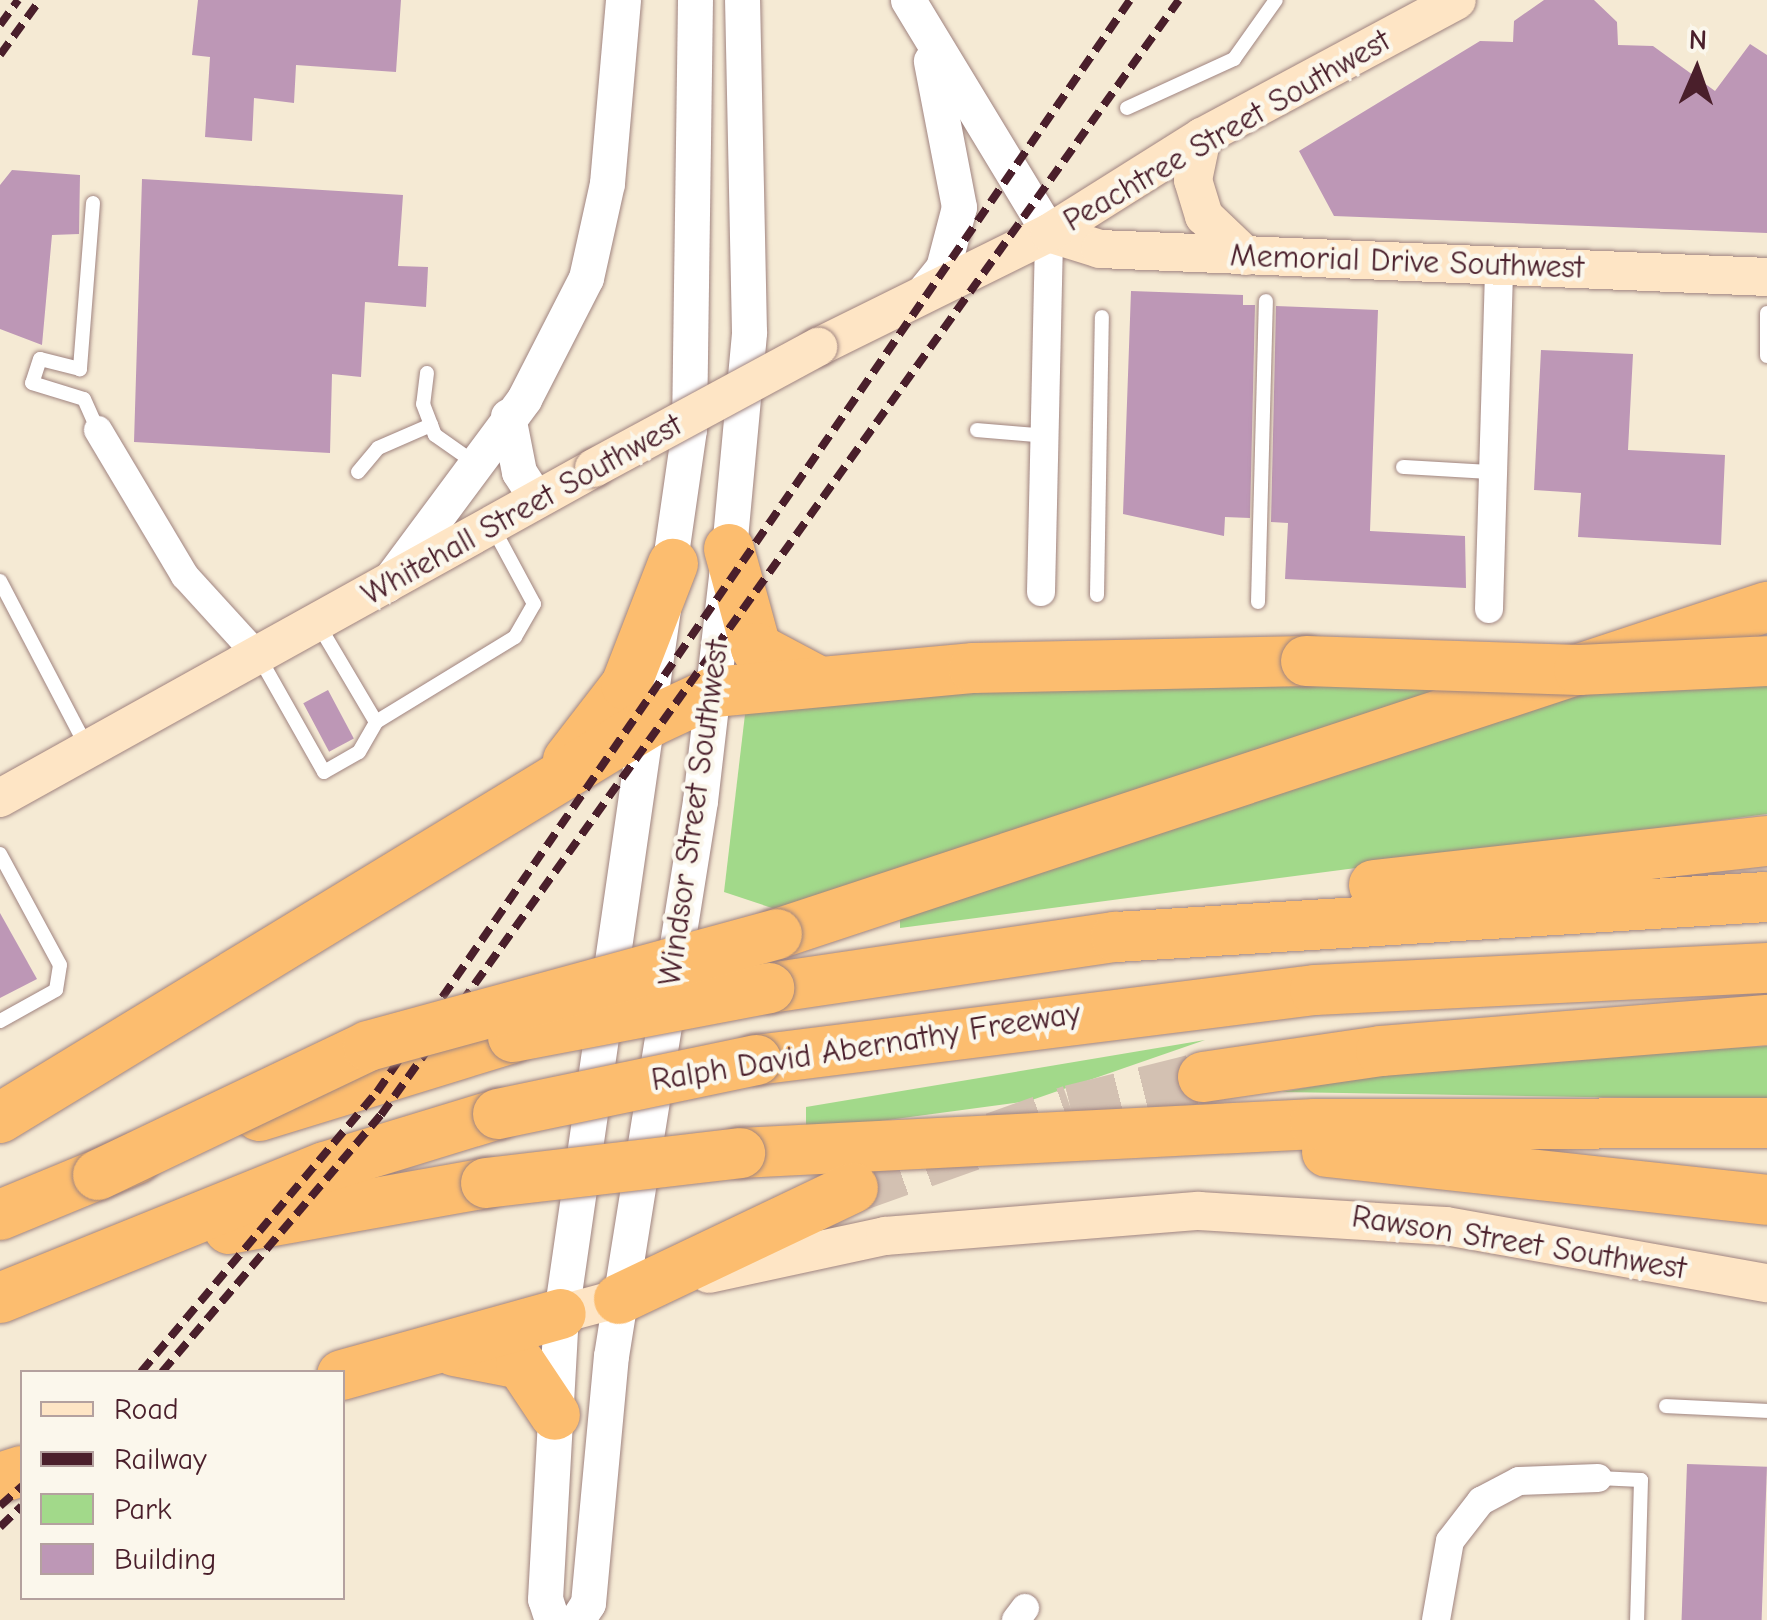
<!DOCTYPE html>
<html>
<head>
<meta charset="utf-8">
<style>
	body { margin:0 }
	#map { position:relative; width:1767px; height:1620px; overflow:hidden; background:#f5ead4; font-family:"Comic Neue",sans-serif }
	div>[style] { position:absolute }
	.green>* { inset:0; background:#a2d98a }
	.building>* { inset:0; background:#bd97b6; transform-origin:0 0 }
	.motorway-tunnel>* { height:50px; margin-top:-25px; transform-origin:0; background:repeating-linear-gradient(90deg,#d3c1b2 0 50px,transparent 0 75px) }
	.roads { filter:drop-shadow(0 0 2px #a08480) drop-shadow(0 0 2px #a08480) }
	.service>* { height:14px; margin:-7px; padding:0 7px; transform-origin:7px; border-radius:7px; background:#fff }
	.minor>* { height:28px; margin:-14px; padding:0 14px; transform-origin:14px; border-radius:14px; background:#fff }
	.tertiary>* { height:35px; margin:-17.5px; padding:0 17.5px; transform-origin:17.5px; border-radius:17.5px; background:#fff }
	.secondary>* { height:38px; margin:-19px; padding:0 19px; transform-origin:19px; border-radius:19px; background:#fee5c5 }
	.motorway>* { height:50px; margin:-25px; padding:0 25px; transform-origin:25px; border-radius:25px; background:#fcbd6f }
	.rail>* { height:8px; margin-top:-4px; transform-origin:0; background:repeating-linear-gradient(90deg,#4a1f2b 0 15px,transparent 0 23px) }
	.bridges { filter:drop-shadow(0 0 2px #a08480) drop-shadow(0 0 2px #a08480) }
	.secondary-bridge>* { height:38px; margin:-19px; padding:0 19px; transform-origin:19px; border-radius:19px; background:#fee5c5 }
	.motorway-bridge>* { height:50px; margin:-25px; padding:0 25px; transform-origin:25px; border-radius:25px; background:#fcbd6f }
	span { translate:-50% -50%; white-space:nowrap; text-align:center; line-height:1.15; -webkit-text-stroke:9px #fbf7ec; paint-order:stroke }
	.street-label { font-size:32px; color:#4a1f2b }
	.legend { position:absolute; left:20px; top:1370px; width:325px; height:230px; box-sizing:border-box; background:#fbf7ec; border:2px solid #b4a19f; margin:0; padding:12px 18px; list-style:none; font-size:30px; color:#4a1f2b }
	.legend li { display:flex; align-items:center; gap:20px; height:50px }
	.legend b { width:50px; border:2px solid #b4a19f }
	.north { position:absolute; left:1647px; top:20px; width:100px; height:100px; -webkit-text-stroke:8px #fbf7ec; paint-order:stroke; rotate:2deg; font-size:28px; font-weight:700; line-height:40px; text-align:center; color:#4a1f2b }
	.north::after { content:''; display:block; margin:auto; width:35px; height:45px; background:#4a1f2b; clip-path:polygon(50% 0,100% 100%,50% 72%,0 100%) }
</style>
</head>
<body>
<div id="map">
	<div class="green">
		<i style="clip-path:polygon(1074px 677px,1494px 688px,781px 911px,724px 892px,746px 706px)"></i>
		<i style="clip-path:polygon(1767px 684px,1767px 814px,900px 928px,900px 914px,1553px 695px)"></i>
		<i style="clip-path:polygon(1205px 1040px,1029px 1101px,806px 1131px,806px 1107px)"></i>
		<i style="clip-path:polygon(1767px 1046px,1767px 1100px,1282px 1092px,1454px 1061px)"></i>
	</div>
	<div class="building">
		<i style="clip-path:polygon(198px 0,401px 0,396px 72px,296px 65px,294px 103px,254px 98px,252px 141px,205px 137px,210px 57px,192px 55px)"></i>
		<i style="clip-path:polygon(1544px 0,1594px 0,1617px 22px,1618px 45px,1653px 46px,1715px 91px,1750px 44px,1767px 55px,1767px 233px,1334px 216px,1299px 151px,1480px 41px,1513px 42px,1514px 21px)"></i>
		<i style="clip-path:polygon(12px 170px,80px 175px,79px 234px,52px 235px,42px 345px,0 329px,0 185px)"></i>
		<i style="clip-path:polygon(142px 179px,403px 195px,398px 266px,428px 267px,426px 307px,365px 302px,361px 377px,332px 374px,330px 453px,134px 442px)"></i>
		<i style="clip-path:polygon(1131px 291px,1243px 295px,1243px 305px,1255px 305px,1250px 518px,1225px 517px,1224px 536px,1123px 514px)"></i>
		<i style="clip-path:polygon(1276px 306px,1378px 310px,1370px 531px,1465px 536px,1466px 588px,1285px 579px,1288px 523px,1271px 522px)"></i>
		<i style="clip-path:polygon(1541px 350px,1633px 354px,1628px 450px,1725px 455px,1721px 545px,1578px 537px,1581px 493px,1534px 490px)"></i>
		<i style="left:328px;top:690px;width:55px;height:28px;rotate:62deg"></i>
		<i style="clip-path:polygon(0 913px,37px 979px,0 998px)"></i>
		<i style="left:1687px;top:1464px;width:80px;height:156px;rotate:2deg"></i>
	</div>
	<div class="motorway-tunnel">
		<i style="left:853px;top:1188px;width:232px;rotate:-19.7deg"></i>
		<i style="left:1071px;top:1110px;width:136px;rotate:-14deg"></i>
	</div>
	<div class="roads">
		<div class="service">
			<i style="left:1127px;top:108px;width:118px;rotate:-24.6deg"></i>
			<i style="left:1234px;top:59px;width:72px;rotate:-54.6deg"></i>
			<i style="left:93px;top:203px;width:167px;rotate:94.5deg"></i>
			<i style="left:80px;top:369px;width:41px;rotate:-166deg"></i>
			<i style="left:40px;top:359px;width:25px;rotate:108deg"></i>
			<i style="left:32px;top:383px;width:54px;rotate:17.1deg"></i>
			<i style="left:84px;top:399px;width:34px;rotate:66deg"></i>
			<i style="left:1767px;top:313px;width:43px;rotate:90deg"></i>
			<i style="left:427px;top:373px;width:31px;rotate:97deg"></i>
			<i style="left:423px;top:404px;width:33px;rotate:69deg"></i>
			<i style="left:435px;top:435px;width:45px;rotate:35.1deg"></i>
			<i style="left:977px;top:430px;width:70px;rotate:4.9deg"></i>
			<i style="left:1403px;top:467px;width:88px;rotate:3.3deg"></i>
			<i style="left:358px;top:472px;width:31px;rotate:-50deg"></i>
			<i style="left:378px;top:448px;width:58px;rotate:-23.5deg"></i>
			<i style="left:0;top:581px;width:190px;rotate:62.4deg"></i>
			<i style="left:1097px;top:595px;width:278px;rotate:-89deg"></i>
			<i style="left:1258px;top:602px;width:301px;rotate:-88.5deg"></i>
			<i style="left:318px;top:624px;width:114px;rotate:59.4deg"></i>
			<i style="left:259px;top:657px;width:132px;rotate:60.5deg"></i>
			<i style="left:324px;top:772px;width:40px;rotate:-29.7deg"></i>
			<i style="left:359px;top:752px;width:34px;rotate:-60deg"></i>
			<i style="left:376px;top:722px;width:163px;rotate:-31.4deg"></i>
			<i style="left:515px;top:637px;width:38px;rotate:-60deg"></i>
			<i style="left:534px;top:604px;width:89px;rotate:-118.3deg"></i>
			<i style="left:0;top:854px;width:126px;rotate:61.6deg"></i>
			<i style="left:60px;top:965px;width:25px;rotate:99deg"></i>
			<i style="left:56px;top:990px;width:64px;rotate:151deg"></i>
			<i style="left:1666px;top:1406px;width:101px;rotate:2.8deg"></i>
			<i style="left:1598px;top:1478px;width:43px;rotate:2.7deg"></i>
			<i style="left:1641px;top:1480px;width:140px;rotate:91.6deg"></i>
		</div>
		<div class="minor">
			<i style="left:98px;top:430px;width:170px;rotate:59.2deg"></i>
			<i style="left:185px;top:576px;width:110px;rotate:47.6deg"></i>
			<i style="left:1041px;top:592px;width:359px;rotate:-88.7deg"></i>
			<i style="left:1489px;top:609px;width:343px;rotate:-88.3deg"></i>
			<i style="left:1016px;top:1620px;width:15px;rotate:-53deg"></i>
			<i style="left:1436px;top:1620px;width:80px;rotate:-80deg"></i>
			<i style="left:1450px;top:1541px;width:51px;rotate:-52.2deg"></i>
			<i style="left:1481px;top:1501px;width:43px;rotate:-27.8deg"></i>
			<i style="left:1519px;top:1481px;width:79px;rotate:-2.2deg"></i>
		</div>
		<div class="tertiary">
			<i style="left:908px;top:0;width:272px;rotate:58.8deg"></i>
			<i style="left:921px;top:295px;width:35px;rotate:-51deg"></i>
			<i style="left:943px;top:268px;width:63px;rotate:-75.3deg"></i>
			<i style="left:959px;top:207px;width:149px;rotate:-100.9deg"></i>
			<i style="left:508px;top:416px;width:57px;rotate:78.9deg"></i>
			<i style="left:519px;top:472px;width:33px;rotate:57deg"></i>
			<i style="left:386px;top:585px;width:232px;rotate:-53.4deg"></i>
			<i style="left:524px;top:399px;width:136px;rotate:-62.9deg"></i>
			<i style="left:586px;top:278px;width:97px;rotate:-77.5deg"></i>
			<i style="left:607px;top:183px;width:184px;rotate:-85deg"></i>
			<i style="left:552px;top:1620px;width:22px;rotate:-108deg"></i>
			<i style="left:545px;top:1599px;width:285px;rotate:-86.8deg"></i>
			<i style="left:561px;top:1314px;width:894px;rotate:-81.77deg"></i>
			<i style="left:689px;top:429px;width:429px;rotate:-89.2deg"></i>
			<i style="left:577px;top:1620px;width:20px;rotate:-57deg"></i>
			<i style="left:588px;top:1603px;width:248px;rotate:-84.7deg"></i>
			<i style="left:611px;top:1356px;width:562px;rotate:-80.89deg"></i>
			<i style="left:700px;top:801px;width:254px;rotate:-83.4deg"></i>
			<i style="left:729px;top:549px;width:218px;rotate:-84.7deg"></i>
			<i style="left:749px;top:332px;width:332px;rotate:-91.2deg"></i>
		</div>
		<div class="secondary">
			<i style="left:1202px;top:137px;width:44px;rotate:101.8deg"></i>
			<i style="left:1193px;top:180px;width:38px;rotate:73deg"></i>
			<i style="left:1204px;top:216px;width:58px;rotate:43.6deg"></i>
			<i style="left:1049px;top:233px;width:53px;rotate:17.4deg"></i>
			<i style="left:1100px;top:249px;width:668px;rotate:2.4deg"></i>
			<i style="left:818px;top:347px;width:258px;rotate:-26.3deg"></i>
			<i style="left:1049px;top:233px;width:181px;rotate:-32.1deg"></i>
			<i style="left:1202px;top:137px;width:289px;rotate:-28.2deg"></i>
			<i style="left:0;top:798px;width:680px;rotate:-29.05deg"></i>
			<i style="left:709px;top:1274px;width:180px;rotate:-12.2deg"></i>
			<i style="left:885px;top:1236px;width:315px;rotate:-4.6deg"></i>
			<i style="left:1199px;top:1211px;width:247px;rotate:3.5deg"></i>
			<i style="left:1446px;top:1226px;width:326px;rotate:10.1deg"></i>
			<i style="left:561px;top:1314px;width:88px;rotate:-15.1deg"></i>
		</div>
		<div class="motorway">
			<i style="left:729px;top:549px;width:103px;rotate:74.7deg"></i>
			<i style="left:756px;top:648px;width:72px;rotate:28deg"></i>
			<i style="left:568px;top:760px;width:95px;rotate:-52.3deg"></i>
			<i style="left:626px;top:685px;width:130px;rotate:-68.8deg"></i>
			<i style="left:1374px;top:885px;width:395px;rotate:-6.4deg"></i>
			<i style="left:777px;top:934px;width:1043px;rotate:-18.28deg"></i>
			<i style="left:769px;top:988px;width:351px;rotate:-8.4deg"></i>
			<i style="left:1116px;top:937px;width:652px;rotate:-3.52deg"></i>
			<i style="left:756px;top:1060px;width:563px;rotate:-7.14deg"></i>
			<i style="left:1315px;top:990px;width:453px;rotate:-2.8deg"></i>
			<i style="left:1203px;top:1077px;width:180px;rotate:-8.3deg"></i>
			<i style="left:1381px;top:1051px;width:387px;rotate:-4.6deg"></i>
			<i style="left:259px;top:1116px;width:265px;rotate:-17.1deg"></i>
			<i style="left:0;top:1118px;width:763px;rotate:-31.34deg"></i>
			<i style="left:652px;top:721px;width:68px;rotate:-25.1deg"></i>
			<i style="left:714px;top:692px;width:261px;rotate:-5.3deg"></i>
			<i style="left:974px;top:668px;width:332px;rotate:-1.2deg"></i>
			<i style="left:1327px;top:1152px;width:443px;rotate:6.2deg"></i>
			<i style="left:740px;top:1153px;width:576px;rotate:-2.89deg"></i>
			<i style="left:1315px;top:1124px;width:452px;rotate:-0.1deg"></i>
			<i style="left:0;top:1215px;width:147px;rotate:-22.4deg"></i>
			<i style="left:229px;top:1229px;width:261px;rotate:-10.1deg"></i>
			<i style="left:0;top:1298px;width:350px;rotate:-22deg"></i>
			<i style="left:325px;top:1167px;width:181px;rotate:-17deg"></i>
			<i style="left:619px;top:1299px;width:259px;rotate:-25.4deg"></i>
			<i style="left:454px;top:1351px;width:68px;rotate:11deg"></i>
			<i style="left:521px;top:1364px;width:61px;rotate:56.3deg"></i>
			<i style="left:342px;top:1375px;width:227px;rotate:-15.6deg"></i>
			<i style="left:0;top:1478px;width:23px;rotate:-18deg"></i>
		</div>
	</div>
	<div class="rail">
		<i style="left:0;top:25px;width:31px;rotate:-54deg"></i>
		<i style="left:0;top:55px;width:68px;rotate:-54deg"></i>
		<i style="left:141px;top:1372px;width:366px;rotate:-49.9deg"></i>
		<i style="left:377px;top:1092px;width:1326px;rotate:-55.41deg"></i>
		<i style="left:162px;top:1372px;width:338px;rotate:-49.6deg"></i>
		<i style="left:381px;top:1115px;width:1371px;rotate:-54.41deg"></i>
		<i style="left:0;top:1506px;width:30px;rotate:-42deg"></i>
		<i style="left:0;top:1527px;width:30px;rotate:-44deg"></i>
	</div>
	<div class="bridges">
		<div class="secondary-bridge">
			<i style="left:594px;top:468px;width:255px;rotate:-28.4deg"></i>
		</div>
		<div class="motorway-bridge">
			<i style="left:1306px;top:661px;width:273px;rotate:1.9deg"></i>
			<i style="left:1579px;top:670px;width:188px;rotate:-2.7deg"></i>
			<i style="left:513px;top:1037px;width:261px;rotate:-10.8deg"></i>
			<i style="left:498px;top:1114px;width:264px;rotate:-11.8deg"></i>
			<i style="left:98px;top:1175px;width:299px;rotate:-25.5deg"></i>
			<i style="left:368px;top:1046px;width:424px;rotate:-15.3deg"></i>
			<i style="left:486px;top:1183px;width:256px;rotate:-6.7deg"></i>
		</div>
	</div>
	<div class="street-label">
		<span style="left:1227px;top:131px;rotate:-30deg">Peachtree Street Southwest</span>
		<span style="left:1407px;top:262px;rotate:2deg">Memorial Drive Southwest</span>
		<span style="left:522px;top:510px;rotate:-29deg">Whitehall Street Southwest</span>
		<span style="left:694px;top:813px;rotate:-82deg">Windsor Street Southwest</span>
		<span style="left:866px;top:1047px;rotate:-9deg">Ralph David Abernathy Freeway</span>
		<span style="left:1519px;top:1243px;rotate:9deg">Rawson Street Southwest</span>
	</div>
	<ul class="legend">
	<li><b style="height:12px;background:#fee5c5"></b>Road</li>
	<li><b style="height:12px;background:#4a1f2b"></b>Railway</li>
	<li><b style="height:28px;background:#a2d98a"></b>Park</li>
	<li><b style="height:28px;background:#bd97b6"></b>Building</li>
	</ul>
	<div class="north">N</div>
</div>
</body>
</html>
